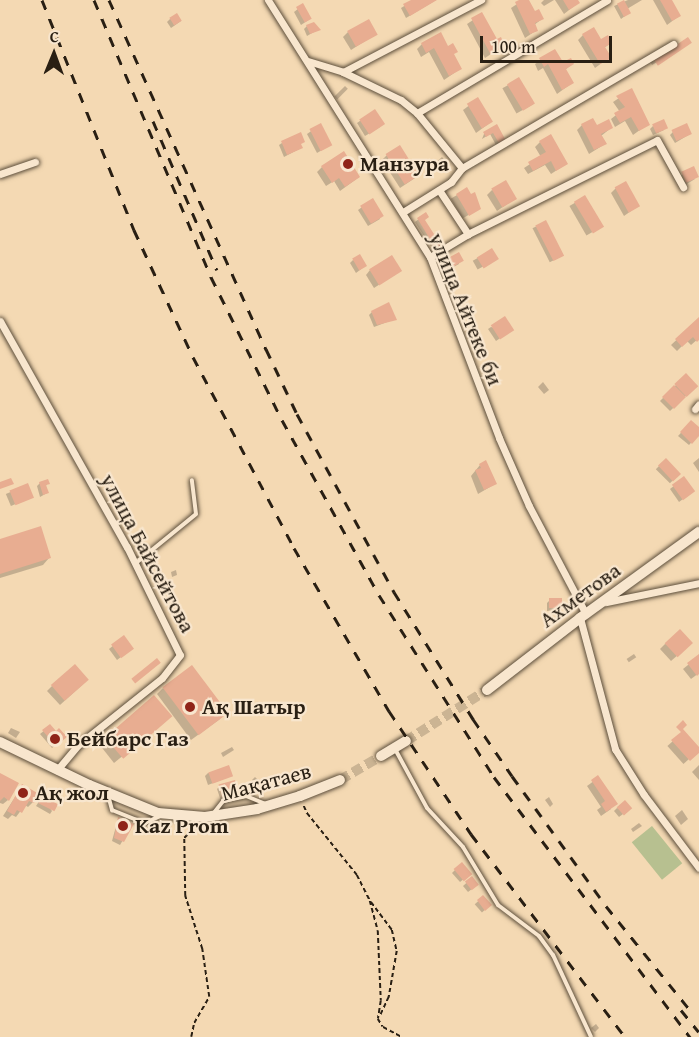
<!DOCTYPE html>
<html>
<head>
<meta charset="utf-8">
<style>
	body { margin:0 }
	#map { position:relative; width:699px; height:1037px; overflow:hidden; background:#f4d9b3; font-family:"Gentium Book Plus",serif }
	div>[style] { position:absolute }
	.green>* { inset:0; background:#b7c090; transform-origin:0 0 }
	.shadow>* { inset:0; background:#0003; transform-origin:0 0 }
	.building>* { inset:0; background:#e8ad91; transform-origin:0 0 }
	.secondary-tunnel>* { height:10px; margin-top:-5px; transform-origin:0; background:repeating-linear-gradient(90deg,#cbb493 0 10px,transparent 0 15px) }
	.path>* { height:1.5px; margin-top:-0.75px; transform-origin:0; background:repeating-linear-gradient(90deg,#291f13 0 4.5px,transparent 0 7.5px) }
	.roads { filter:drop-shadow(0 0 2px #5c4e3b) drop-shadow(0 0 2px #5c4e3b) }
	.service>* { height:4px; margin:-2px; padding:0 2px; transform-origin:2px; border-radius:2px; background:#f8e6ce }
	.minor>* { height:7px; margin:-3.5px; padding:0 3.5px; transform-origin:3.5px; border-radius:3.5px; background:#f8e6ce }
	.secondary>* { height:10px; margin:-5px; padding:0 5px; transform-origin:5px; border-radius:5px; background:#f8e6ce }
	.rail>* { height:3px; margin-top:-1.5px; transform-origin:0; background:repeating-linear-gradient(90deg,#291f13 0 10px,transparent 0 20px) }
	.dots>* { width:16px; height:16px; translate:-50% -50%; box-sizing:border-box; border:3px solid #f8e6ce; border-radius:50% }
	span { translate:-50% -50%; white-space:nowrap; text-align:center; line-height:1.15; -webkit-text-stroke:4.5px #f8e6ce; paint-order:stroke }
	.poi-label { font-size:22px; color:#291f13; font-weight:700 }
	.left { translate:0 -50%; text-align:left }
	.street-label { font-size:22px; color:#291f13 }
	.north { position:absolute; left:24px; top:24px; width:60px; height:60px; -webkit-text-stroke:4px #f8e6ce; paint-order:stroke; rotate:1deg; font-size:16px; font-weight:700; line-height:24px; text-align:center; color:#291f13 }
	.north::after { content:''; display:block; margin:auto; width:21px; height:27px; background:#291f13; clip-path:polygon(50% 0,100% 100%,50% 72%,0 100%) }
	.scale { position:absolute; left:480px; top:36px; width:132px; height:27px; box-sizing:border-box; border:3px solid #291f13; border-top:0; padding-left:8px; font-size:18px; line-height:21px; white-space:nowrap; color:#291f13; -webkit-text-stroke:4px #f8e6ce; paint-order:stroke }
</style>
</head>
<body>
<div id="map">
	<div class="green">
		<i style="left:652px;top:826px;width:48px;height:26px;rotate:51deg"></i>
	</div>
	<div class="shadow">
		<i style="clip-path:polygon(414px 0,436px 0,406px 18px,401px 8px)"></i>
		<i style="clip-path:polygon(523px 0,528px 0,534px 13px,542px 19px,534px 25px,537px 30px,525px 38px,511px 8px)"></i>
		<i style="clip-path:polygon(544px 0,554px 0,544px 6px,541px 3px)"></i>
		<i style="clip-path:polygon(555px 0,576px 0,578px 3px,564px 14px)"></i>
		<i style="clip-path:polygon(628px 0,642px 0,627px 9px,629px 13px,621px 19px,614px 6px)"></i>
		<i style="clip-path:polygon(653px 0,671px 0,679px 16px,667px 25px)"></i>
		<i style="clip-path:polygon(303px 5px,310px 19px,301px 25px,294px 12px)"></i>
		<i style="clip-path:polygon(482px 14px,496px 41px,499px 39px,500px 48px,485px 58px,467px 24px)"></i>
		<i style="clip-path:polygon(170px 19px,181px 21px,171px 28px,167px 22px)"></i>
		<i style="clip-path:polygon(307px 26px,319px 29px,307px 36px,304px 29px)"></i>
		<i style="clip-path:polygon(348px 32px,376px 34px,351px 50px,343px 37px)"></i>
		<i style="clip-path:polygon(583px 35px,611px 43px,604px 48px,610px 57px,595px 68px,578px 40px)"></i>
		<i style="clip-path:polygon(690px 43px,652px 65px,650px 61px)"></i>
		<i style="clip-path:polygon(422px 44px,447px 48px,460px 69px,444px 80px,429px 52px,421px 57px,417px 49px)"></i>
		<i style="clip-path:polygon(555px 51px,562px 65px,572px 64px,565px 70px,572px 83px,557px 94px,543px 68px,538px 71px,535px 64px)"></i>
		<i style="left:519px;top:79px;width:29px;height:19px;rotate:61deg"></i>
		<i style="left:345px;top:86px;width:4px;height:15px;rotate:45deg"></i>
		<i style="clip-path:polygon(631px 90px,648px 124px,633px 135px,625px 121px,615px 127px,611px 119px,620px 112px,613px 102px)"></i>
		<i style="clip-path:polygon(478px 99px,491px 122px,476px 133px,463px 110px)"></i>
		<i style="clip-path:polygon(374px 111px,380px 127px,365px 136px,357px 123px)"></i>
		<i style="clip-path:polygon(320px 125px,327px 147px,317px 153px,307px 134px)"></i>
		<i style="clip-path:polygon(582px 125px,611px 128px,601px 136px,605px 144px,589px 154px,577px 130px)"></i>
		<i style="clip-path:polygon(496px 126px,500px 142px,496px 145px,490px 134px,482px 139px,484px 134px)"></i>
		<i style="clip-path:polygon(653px 126px,664px 130px,653px 135px,650px 129px)"></i>
		<i style="clip-path:polygon(673px 132px,690px 134px,675px 143px,670px 135px)"></i>
		<i style="clip-path:polygon(540px 142px,566px 164px,551px 174px,545px 165px,528px 174px,524px 168px,541px 157px,535px 147px)"></i>
		<i style="clip-path:polygon(282px 143px,300px 145px,301px 148px,284px 157px,279px 145px)"></i>
		<i style="clip-path:polygon(387px 155px,418px 176px,400px 188px,382px 160px)"></i>
		<i style="left:442px;top:157px;width:9px;height:6px;rotate:49deg"></i>
		<i style="clip-path:polygon(322px 167px,359px 177px,340px 191px,334px 181px,326px 186px,317px 172px)"></i>
		<i style="clip-path:polygon(683px 174px,695px 179px,685px 185px,680px 177px)"></i>
		<i style="clip-path:polygon(616px 188px,638px 206px,624px 216px,611px 193px)"></i>
		<i style="left:467px;top:189px;width:23px;height:19px;rotate:59deg"></i>
		<i style="clip-path:polygon(492px 190px,516px 198px,497px 211px,487px 195px)"></i>
		<i style="left:585px;top:197px;width:34px;height:18px;rotate:60deg"></i>
		<i style="clip-path:polygon(372px 200px,380px 219px,368px 226px,358px 210px)"></i>
		<i style="clip-path:polygon(425px 214px,424px 220px,437px 248px,433px 250px,415px 222px)"></i>
		<i style="left:545px;top:222px;width:38px;height:14px;rotate:63deg"></i>
		<i style="left:492px;top:250px;width:10px;height:22px;rotate:61deg"></i>
		<i style="clip-path:polygon(458px 254px,459px 264px,448px 270px,444px 263px)"></i>
		<i style="clip-path:polygon(353px 260px,365px 266px,356px 273px,350px 263px)"></i>
		<i style="clip-path:polygon(370px 270px,400px 271px,374px 288px,366px 275px)"></i>
		<i style="clip-path:polygon(372px 312px,395px 319px,374px 327px,369px 315px)"></i>
		<i style="clip-path:polygon(699px 319px,699px 338px,691px 345px,687px 341px,677px 351px,671px 345px)"></i>
		<i style="clip-path:polygon(491px 327px,509px 332px,496px 341px,488px 329px)"></i>
		<i style="clip-path:polygon(543px 382px,549px 390px,544px 394px,538px 387px)"></i>
		<i style="clip-path:polygon(676px 385px,696px 386px,670px 411px,660px 401px)"></i>
		<i style="clip-path:polygon(691px 422px,699px 429px,699px 434px,689px 445px,678px 436px)"></i>
		<i style="clip-path:polygon(699px 458px,699px 472px,693px 463px)"></i>
		<i style="left:665px;top:460px;width:20px;height:13px;rotate:45deg"></i>
		<i style="clip-path:polygon(480px 465px,495px 484px,478px 494px,471px 476px)"></i>
		<i style="clip-path:polygon(684px 478px,690px 494px,679px 502px,670px 489px)"></i>
		<i style="clip-path:polygon(40px 483px,48px 483px,45px 487px,47px 493px,40px 497px,37px 486px)"></i>
		<i style="left:27px;top:485px;width:13px;height:23px;rotate:67deg"></i>
		<i style="clip-path:polygon(0 541px,49px 558px,43px 565px,0 578px)"></i>
		<i style="clip-path:polygon(176px 570px,177px 575px,172px 577px,171px 572px)"></i>
		<i style="clip-path:polygon(550px 600px,561px 607px,558px 610px,547px 611px,547px 603px)"></i>
		<i style="clip-path:polygon(124px 637px,129px 651px,117px 660px,109px 649px)"></i>
		<i style="clip-path:polygon(665px 644px,686px 648px,671px 661px,660px 649px)"></i>
		<i style="left:634px;top:654px;width:4px;height:9px;rotate:56deg"></i>
		<i style="clip-path:polygon(699px 656px,699px 673px,691px 679px,683px 669px)"></i>
		<i style="clip-path:polygon(82px 685px,60px 705px,47px 691px,52px 686px)"></i>
		<i style="clip-path:polygon(163px 688px,220px 719px,191px 740px,157px 694px)"></i>
		<i style="clip-path:polygon(163px 723px,114px 763px,99px 744px,105px 738px)"></i>
		<i style="clip-path:polygon(50px 726px,56px 733px,65px 737px,52px 748px,40px 734px)"></i>
		<i style="clip-path:polygon(11px 728px,20px 732px,16px 738px,8px 733px)"></i>
		<i style="left:683px;top:732px;width:24px;height:21px;rotate:48deg"></i>
		<i style="clip-path:polygon(232px 747px,234px 750px,223px 757px,221px 753px)"></i>
		<i style="clip-path:polygon(699px 765px,699px 780px,692px 772px)"></i>
		<i style="clip-path:polygon(208px 773px,231px 776px,208px 785px,205px 776px)"></i>
		<i style="clip-path:polygon(0 775px,8px 800px,3px 804px,0 803px)"></i>
		<i style="clip-path:polygon(255px 777px,259px 781px,255px 785px,252px 780px)"></i>
		<i style="clip-path:polygon(598px 778px,611px 809px,601px 816px,597px 810px,601px 807px,587px 786px)"></i>
		<i style="clip-path:polygon(22px 786px,33px 802px,28px 807px,25px 805px,16px 817px,12px 815px,8px 819px,3px 816px)"></i>
		<i style="clip-path:polygon(220px 786px,238px 794px,221px 801px,217px 789px)"></i>
		<i style="clip-path:polygon(42px 797px,52px 811px,50px 814px,36px 806px)"></i>
		<i style="clip-path:polygon(549px 797px,553px 804px,550px 807px,545px 800px)"></i>
		<i style="clip-path:polygon(617px 808px,627px 811px,619px 817px,614px 811px)"></i>
		<i style="clip-path:polygon(682px 810px,688px 819px,681px 825px,675px 816px)"></i>
		<i style="clip-path:polygon(118px 819px,132px 825px,120px 845px,112px 841px)"></i>
		<i style="clip-path:polygon(639px 823px,642px 826px,633px 832px,631px 829px)"></i>
		<i style="clip-path:polygon(455px 870px,470px 874px,460px 882px,452px 873px)"></i>
		<i style="clip-path:polygon(472px 878px,477px 885px,468px 892px,463px 886px)"></i>
		<i style="left:483px;top:897px;width:11px;height:11px;rotate:49deg"></i>
		<i style="clip-path:polygon(596px 1024px,599px 1028px,595px 1032px,591px 1028px)"></i>
	</div>
	<div class="building">
		<i style="clip-path:polygon(411px 0,437px 0,410px 16px,403px 4px)"></i>
		<i style="clip-path:polygon(519px 0,529px 0,535px 11px,539px 9px,544px 19px,535px 23px,538px 31px,530px 34px,515px 2px)"></i>
		<i style="clip-path:polygon(563px 0,578px 0,580px 3px,569px 10px)"></i>
		<i style="left:624px;top:0;width:15px;height:8px;rotate:62deg"></i>
		<i style="clip-path:polygon(660px 0,672px 0,681px 16px,672px 21px)"></i>
		<i style="left:303px;top:3px;width:18px;height:8px;rotate:61deg"></i>
		<i style="clip-path:polygon(482px 12px,497px 39px,501px 37px,503px 42px,499px 44px,502px 48px,491px 55px,471px 18px)"></i>
		<i style="left:177px;top:13px;width:9px;height:9px;rotate:58deg"></i>
		<i style="left:369px;top:19px;width:18px;height:25px;rotate:61deg"></i>
		<i style="clip-path:polygon(314px 22px,321px 30px,310px 34px,306px 25px)"></i>
		<i style="clip-path:polygon(594px 27px,601px 39px,608px 35px,612px 43px,605px 47px,612px 58px,600px 64px,582px 34px)"></i>
		<i style="clip-path:polygon(441px 32px,448px 46px,453px 43px,458px 52px,454px 54px,462px 69px,449px 76px,434px 48px,426px 53px,421px 43px)"></i>
		<i style="left:688px;top:37px;width:7px;height:41px;rotate:56deg"></i>
		<i style="clip-path:polygon(555px 49px,563px 62px,571px 58px,574px 64px,566px 69px,574px 83px,562px 90px,548px 64px,544px 67px,539px 58px)"></i>
		<i style="left:519px;top:77px;width:31px;height:14px;rotate:59deg"></i>
		<i style="clip-path:polygon(632px 88px,650px 125px,639px 131px,631px 117px,620px 123px,614px 113px,625px 107px,616px 96px)"></i>
		<i style="left:478px;top:97px;width:29px;height:13px;rotate:59deg"></i>
		<i style="left:375px;top:109px;width:18px;height:19px;rotate:56deg"></i>
		<i style="clip-path:polygon(593px 118px,597px 125px,609px 119px,613px 128px,601px 134px,607px 144px,594px 150px,581px 124px)"></i>
		<i style="left:664px;top:119px;width:10px;height:13px;rotate:66deg"></i>
		<i style="left:321px;top:123px;width:25px;height:13px;rotate:63deg"></i>
		<i style="left:687px;top:123px;width:12px;height:17px;rotate:66deg"></i>
		<i style="clip-path:polygon(497px 124px,505px 139px,499px 143px,493px 133px,486px 137px,483px 132px)"></i>
		<i style="clip-path:polygon(301px 132px,305px 142px,301px 144px,303px 148px,287px 155px,281px 141px)"></i>
		<i style="clip-path:polygon(551px 134px,568px 164px,556px 171px,551px 161px,533px 171px,528px 162px,546px 152px,539px 141px)"></i>
		<i style="left:400px;top:145px;width:36px;height:17px;rotate:58deg"></i>
		<i style="clip-path:polygon(344px 151px,360px 177px,345px 187px,339px 178px,332px 183px,321px 166px)"></i>
		<i style="left:694px;top:166px;width:12px;height:14px;rotate:66deg"></i>
		<i style="left:506px;top:180px;width:22px;height:17px;rotate:60deg"></i>
		<i style="left:626px;top:181px;width:29px;height:13px;rotate:61deg"></i>
		<i style="clip-path:polygon(467px 187px,471px 194px,475px 192px,481px 209px,469px 216px,456px 194px)"></i>
		<i style="left:585px;top:195px;width:37px;height:13px;rotate:59deg"></i>
		<i style="left:373px;top:198px;width:21px;height:15px;rotate:59deg"></i>
		<i style="clip-path:polygon(426px 212px,429px 217px,425px 220px,441px 245px,436px 249px,417px 218px)"></i>
		<i style="left:546px;top:220px;width:40px;height:12px;rotate:63deg"></i>
		<i style="left:492px;top:248px;width:13px;height:18px;rotate:58deg"></i>
		<i style="left:459px;top:252px;width:10px;height:15px;rotate:61deg"></i>
		<i style="left:360px;top:254px;width:14px;height:9px;rotate:60deg"></i>
		<i style="left:392px;top:255px;width:19px;height:27px;rotate:58deg"></i>
		<i style="clip-path:polygon(389px 302px,397px 320px,377px 325px,371px 311px)"></i>
		<i style="left:505px;top:316px;width:17px;height:17px;rotate:57deg"></i>
		<i style="clip-path:polygon(699px 317px,699px 340px,697px 342px,693px 337px,682px 347px,675px 339px)"></i>
		<i style="left:686px;top:373px;width:18px;height:16px;rotate:47deg"></i>
		<i style="left:674px;top:385px;width:17px;height:17px;rotate:45deg"></i>
		<i style="clip-path:polygon(691px 420px,699px 427px,699px 436px,692px 444px,680px 432px)"></i>
		<i style="left:666px;top:458px;width:22px;height:11px;rotate:47deg"></i>
		<i style="clip-path:polygon(486px 460px,497px 484px,484px 490px,475px 470px,481px 468px,479px 464px)"></i>
		<i style="left:684px;top:476px;width:19px;height:15px;rotate:54deg"></i>
		<i style="clip-path:polygon(11px 478px,14px 484px,0 489px,0 482px)"></i>
		<i style="clip-path:polygon(48px 479px,50px 484px,46px 485px,49px 493px,43px 495px,39px 482px)"></i>
		<i style="left:28px;top:483px;width:16px;height:20px;rotate:68deg"></i>
		<i style="clip-path:polygon(41px 526px,51px 558px,0 574px,0 539px)"></i>
		<i style="left:562px;top:598px;width:10px;height:13px;rotate:90deg"></i>
		<i style="left:680px;top:629px;width:19px;height:21px;rotate:47deg"></i>
		<i style="left:124px;top:635px;width:17px;height:16px;rotate:54deg"></i>
		<i style="clip-path:polygon(699px 654px,699px 674px,697px 676px,687px 663px)"></i>
		<i style="left:157px;top:658px;width:6px;height:33px;rotate:51deg"></i>
		<i style="left:75px;top:664px;width:21px;height:32px;rotate:49deg"></i>
		<i style="left:192px;top:665px;width:60px;height:37px;rotate:53deg"></i>
		<i style="left:154px;top:695px;width:28px;height:65px;rotate:49deg"></i>
		<i style="clip-path:polygon(683px 720px,687px 725px,683px 729px,699px 747px,699px 753px,690px 761px,671px 740px,681px 732px,676px 727px)"></i>
		<i style="clip-path:polygon(50px 724px,56px 731px,59px 728px,67px 737px,56px 746px,42px 730px)"></i>
		<i style="left:229px;top:765px;width:12px;height:22px;rotate:70deg"></i>
		<i style="clip-path:polygon(0 773px,19px 783px,9px 801px,4px 797px,0 801px)"></i>
		<i style="clip-path:polygon(598px 775px,618px 804px,606px 812px,601px 804px,605px 801px,591px 780px)"></i>
		<i style="left:235px;top:780px;width:16px;height:17px;rotate:75deg"></i>
		<i style="clip-path:polygon(22px 784px,39px 794px,34px 803px,29px 801px,22px 813px,17px 810px,14px 815px,7px 811px)"></i>
		<i style="left:42px;top:796px;width:18px;height:8px;rotate:27deg"></i>
		<i style="left:625px;top:800px;width:11px;height:11px;rotate:49deg"></i>
		<i style="clip-path:polygon(118px 817px,134px 824px,124px 842px,114px 838px)"></i>
		<i style="left:462px;top:862px;width:16px;height:11px;rotate:50deg"></i>
		<i style="left:472px;top:876px;width:11px;height:9px;rotate:52deg"></i>
		<i style="clip-path:polygon(483px 895px,492px 905px,485px 911px,477px 900px)"></i>
	</div>
	<div class="secondary-tunnel">
		<i style="left:406px;top:741px;width:96px;rotate:-32.2deg"></i>
		<i style="left:340px;top:780px;width:48px;rotate:-30.3deg"></i>
	</div>
	<div class="path">
		<i style="left:304px;top:806px;width:8px;rotate:67deg"></i>
		<i style="left:307px;top:813px;width:80px;rotate:51.1deg"></i>
		<i style="left:357px;top:875px;width:29px;rotate:63deg"></i>
		<i style="left:370px;top:901px;width:31px;rotate:75deg"></i>
		<i style="left:378px;top:931px;width:70px;rotate:87.5deg"></i>
		<i style="left:381px;top:1001px;width:18px;rotate:99deg"></i>
		<i style="left:378px;top:1019px;width:9px;rotate:58deg"></i>
		<i style="left:383px;top:1027px;width:21px;rotate:28deg"></i>
		<i style="left:371px;top:902px;width:35px;rotate:53deg"></i>
		<i style="left:392px;top:930px;width:22px;rotate:77deg"></i>
		<i style="left:397px;top:951px;width:47px;rotate:99.9deg"></i>
		<i style="left:389px;top:997px;width:21px;rotate:115deg"></i>
		<i style="left:191px;top:1037px;width:14px;rotate:-78deg"></i>
		<i style="left:194px;top:1023px;width:30px;rotate:-60deg"></i>
		<i style="left:209px;top:997px;width:49px;rotate:-98.3deg"></i>
		<i style="left:202px;top:949px;width:56px;rotate:-107.8deg"></i>
		<i style="left:185px;top:896px;width:58px;rotate:-91deg"></i>
		<i style="left:184px;top:838px;width:17px;rotate:-45deg"></i>
	</div>
	<div class="roads">
		<div class="service">
			<i style="left:136px;top:563px;width:77px;rotate:-39.2deg"></i>
			<i style="left:196px;top:514px;width:34px;rotate:-97deg"></i>
			<i style="left:395px;top:749px;width:67px;rotate:61.5deg"></i>
			<i style="left:427px;top:808px;width:53px;rotate:47.3deg"></i>
			<i style="left:463px;top:847px;width:68px;rotate:58.9deg"></i>
			<i style="left:498px;top:905px;width:51px;rotate:37.1deg"></i>
			<i style="left:539px;top:936px;width:24px;rotate:54deg"></i>
			<i style="left:553px;top:955px;width:90px;rotate:65.1deg"></i>
			<i style="left:108px;top:795px;width:16px;rotate:75deg"></i>
			<i style="left:112px;top:810px;width:35px;rotate:22deg"></i>
			<i style="left:145px;top:823px;width:17px;rotate:-25deg"></i>
			<i style="left:213px;top:814px;width:16px;rotate:-52deg"></i>
			<i style="left:223px;top:801px;width:24px;rotate:-12deg"></i>
			<i style="left:246px;top:796px;width:22px;rotate:22deg"></i>
		</div>
		<div class="minor">
			<i style="left:268px;top:0;width:304px;rotate:57.8deg"></i>
			<i style="left:430px;top:257px;width:194px;rotate:69.1deg"></i>
			<i style="left:499px;top:438px;width:74px;rotate:66.2deg"></i>
			<i style="left:529px;top:506px;width:122px;rotate:62.2deg"></i>
			<i style="left:308px;top:61px;width:37px;rotate:17deg"></i>
			<i style="left:343px;top:72px;width:64px;rotate:25.8deg"></i>
			<i style="left:401px;top:100px;width:21px;rotate:39deg"></i>
			<i style="left:417px;top:113px;width:71px;rotate:50.7deg"></i>
			<i style="left:343px;top:72px;width:156px;rotate:-27.6deg"></i>
			<i style="left:417px;top:113px;width:221px;rotate:-30.7deg"></i>
			<i style="left:0;top:174px;width:37px;rotate:-19deg"></i>
			<i style="left:439px;top:190px;width:53px;rotate:56.6deg"></i>
			<i style="left:403px;top:212px;width:57px;rotate:-32deg"></i>
			<i style="left:451px;top:182px;width:18px;rotate:-52deg"></i>
			<i style="left:462px;top:168px;width:245px;rotate:-30.4deg"></i>
			<i style="left:430px;top:257px;width:44px;rotate:-31.2deg"></i>
			<i style="left:468px;top:234px;width:211px;rotate:-26.4deg"></i>
			<i style="left:657px;top:140px;width:54px;rotate:61deg"></i>
			<i style="left:0;top:321px;width:259px;rotate:60.7deg"></i>
			<i style="left:127px;top:547px;width:120px;rotate:63.9deg"></i>
			<i style="left:180px;top:655px;width:29px;rotate:128deg"></i>
			<i style="left:162px;top:678px;width:107px;rotate:141.4deg"></i>
			<i style="left:78px;top:745px;width:33px;rotate:130deg"></i>
			<i style="left:695px;top:409px;width:6px;rotate:-51deg"></i>
			<i style="left:606px;top:602px;width:95px;rotate:-11.5deg"></i>
			<i style="left:580px;top:618px;width:136px;rotate:75deg"></i>
			<i style="left:615px;top:749px;width:54px;rotate:57.8deg"></i>
			<i style="left:644px;top:795px;width:91px;rotate:53deg"></i>
		</div>
		<div class="secondary">
			<i style="left:487px;top:690px;width:118px;rotate:-37.7deg"></i>
			<i style="left:580px;top:618px;width:147px;rotate:-35.9deg"></i>
			<i style="left:0;top:742px;width:99px;rotate:25.8deg"></i>
			<i style="left:89px;top:785px;width:74px;rotate:22.1deg"></i>
			<i style="left:158px;top:813px;width:47px;rotate:4.9deg"></i>
			<i style="left:205px;top:817px;width:53px;rotate:-8.7deg"></i>
			<i style="left:257px;top:809px;width:45px;rotate:-16.8deg"></i>
			<i style="left:300px;top:796px;width:43px;rotate:-21.8deg"></i>
			<i style="left:381px;top:756px;width:29px;rotate:-31deg"></i>
		</div>
	</div>
	<div class="rail">
		<i style="left:42px;top:0;width:248px;rotate:68.2deg"></i>
		<i style="left:134px;top:230px;width:140px;rotate:65.1deg"></i>
		<i style="left:193px;top:357px;width:216px;rotate:62.1deg"></i>
		<i style="left:294px;top:548px;width:189px;rotate:59.8deg"></i>
		<i style="left:389px;top:711px;width:148px;rotate:56.3deg"></i>
		<i style="left:471px;top:834px;width:255px;rotate:52.8deg"></i>
		<i style="left:94px;top:0;width:301px;rotate:67.1deg"></i>
		<i style="left:211px;top:277px;width:160px;rotate:63.6deg"></i>
		<i style="left:282px;top:420px;width:200px;rotate:61deg"></i>
		<i style="left:379px;top:595px;width:215px;rotate:57.7deg"></i>
		<i style="left:494px;top:777px;width:326px;rotate:53deg"></i>
		<i style="left:109px;top:0;width:383px;rotate:65.8deg"></i>
		<i style="left:266px;top:349px;width:72px;rotate:64.5deg"></i>
		<i style="left:297px;top:414px;width:203px;rotate:61.4deg"></i>
		<i style="left:394px;top:592px;width:150px;rotate:58.1deg"></i>
		<i style="left:473px;top:719px;width:69px;rotate:55.6deg"></i>
		<i style="left:512px;top:776px;width:160px;rotate:54.1deg"></i>
		<i style="left:606px;top:906px;width:139px;rotate:51.1deg"></i>
		<i style="left:153px;top:121px;width:162px;rotate:66.8deg"></i>
		<i style="left:681px;top:1010px;width:28px;rotate:51deg"></i>
	</div>
	<div class="dots">
		<i style="left:348px;top:164px;background:#8f2418"></i>
		<i style="left:190px;top:707px;background:#8f2418"></i>
		<i style="left:55px;top:739px;background:#8f2418"></i>
		<i style="left:23px;top:793px;background:#8f2418"></i>
		<i style="left:123px;top:826px;background:#8f2418"></i>
	</div>
	<div class="poi-label">
		<span class="left" style="left:360px;top:164px">Манзура</span>
		<span class="left" style="left:202px;top:707px">Ақ Шатыр</span>
		<span class="left" style="left:67px;top:739px">Бейбарс Газ</span>
		<span class="left" style="left:35px;top:793px">Ақ жол</span>
		<span class="left" style="left:135px;top:826px">Kaz Prom</span>
	</div>
	<div class="street-label">
		<span style="left:466px;top:309px;rotate:68deg">улица Айтеке би</span>
		<span style="left:148px;top:553px;rotate:62deg">улица Байсейтова</span>
		<span style="left:580px;top:595px;rotate:-36deg">Ахметова</span>
		<span style="left:266px;top:782px;rotate:-15deg">Мақатаев</span>
	</div>
	<div class="north">С</div>
	<div class="scale">100 m</div>
</div>
</body>
</html>
